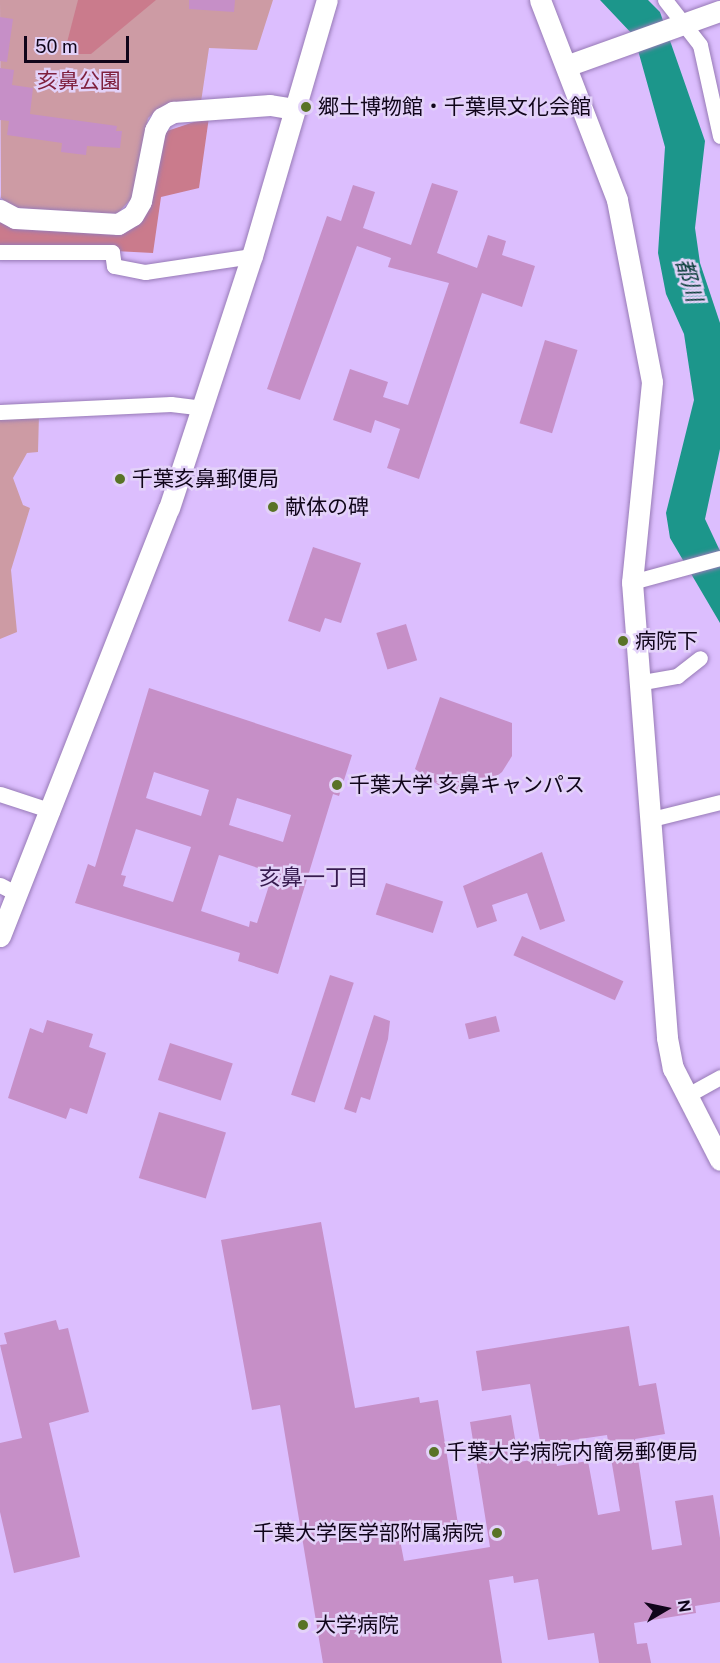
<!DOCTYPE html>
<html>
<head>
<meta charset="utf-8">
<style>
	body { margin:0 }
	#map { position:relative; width:720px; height:1663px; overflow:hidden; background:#dcbefe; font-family:"Public Sans","Noto Sans JP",sans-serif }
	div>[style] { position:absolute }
	.green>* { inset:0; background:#cd9ba4 }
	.forest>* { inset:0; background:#ca7b8c }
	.water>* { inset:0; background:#1c968b }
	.building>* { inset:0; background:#c68fc7; transform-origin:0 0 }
	.roads { filter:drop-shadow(0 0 2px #977ab6) drop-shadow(0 0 2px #977ab6) }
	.street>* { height:15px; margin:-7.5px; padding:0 7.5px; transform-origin:7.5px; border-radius:7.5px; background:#fff }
	.secondary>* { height:21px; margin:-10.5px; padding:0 10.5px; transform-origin:10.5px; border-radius:10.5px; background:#fff }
	.dots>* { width:16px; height:16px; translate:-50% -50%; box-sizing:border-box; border:3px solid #e3d2f9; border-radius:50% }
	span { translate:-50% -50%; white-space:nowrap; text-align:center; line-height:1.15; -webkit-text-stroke:5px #e3d2f9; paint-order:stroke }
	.park-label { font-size:21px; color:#7f203e }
	.poi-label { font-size:21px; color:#10051a }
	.left { translate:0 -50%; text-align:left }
	.right { translate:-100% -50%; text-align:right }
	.water-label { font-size:22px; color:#073b37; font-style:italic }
	.neighbourhood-label { font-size:22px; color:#371b4f }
	.north { position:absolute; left:636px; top:1579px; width:60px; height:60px; -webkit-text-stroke:4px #e3d2f9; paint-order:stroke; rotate:81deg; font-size:16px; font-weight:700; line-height:24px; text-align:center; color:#10051a }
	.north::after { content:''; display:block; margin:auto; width:21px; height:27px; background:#10051a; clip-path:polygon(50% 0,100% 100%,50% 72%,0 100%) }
	.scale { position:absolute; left:24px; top:36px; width:105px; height:27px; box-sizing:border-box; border:3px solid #10051a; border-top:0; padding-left:8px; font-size:18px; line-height:21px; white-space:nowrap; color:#10051a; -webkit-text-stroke:4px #e3d2f9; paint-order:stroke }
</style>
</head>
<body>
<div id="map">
	<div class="green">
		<i style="clip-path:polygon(0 0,273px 0,257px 50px,209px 48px,201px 102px,158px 109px,148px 118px,132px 198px,114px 217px,11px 207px,1px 198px)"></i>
		<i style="clip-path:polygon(39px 414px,38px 452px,27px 453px,13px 478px,23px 505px,30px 508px,11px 570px,17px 632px,0 639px,0 416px)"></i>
	</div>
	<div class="forest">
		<i style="clip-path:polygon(78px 0,156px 0,91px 54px,64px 54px)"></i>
		<i style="clip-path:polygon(209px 117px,199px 188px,161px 197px,153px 253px,0 245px,0 221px,110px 232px,153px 192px,164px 132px)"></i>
	</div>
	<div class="water">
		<i style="clip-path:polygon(600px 0,648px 0,660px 12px,705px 141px,695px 228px,700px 263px,720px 323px,720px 449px,705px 519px,720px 551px,720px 623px,670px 538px,666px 513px,694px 400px,684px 334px,666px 294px,658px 253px,665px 147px,634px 36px)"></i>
	</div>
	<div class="building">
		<i style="clip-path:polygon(189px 0,235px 0,234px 12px,189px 9px)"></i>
		<i style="clip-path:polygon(0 17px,13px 19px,7px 62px,0 61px)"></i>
		<i style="clip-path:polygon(0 68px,14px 70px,12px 85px,33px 88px,30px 114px,117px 126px,116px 131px,122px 131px,120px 148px,87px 146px,86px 155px,61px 152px,62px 143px,7px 135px,9px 121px,0 120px)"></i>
		<i style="clip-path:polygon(432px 183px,458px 191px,437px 253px,477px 268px,488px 235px,506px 241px,502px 255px,535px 266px,522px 307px,482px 293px,419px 479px,387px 468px,400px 429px,375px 420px,371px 433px,333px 420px,350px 369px,388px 382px,383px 397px,408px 405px,449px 283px,388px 267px,391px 258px,357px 246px,300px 400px,267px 389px,327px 216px,341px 221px,353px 185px,375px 192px,363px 228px,411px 245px)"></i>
		<i style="left:545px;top:340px;width:34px;height:87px;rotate:17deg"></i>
		<i style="clip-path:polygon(313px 547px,361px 563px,341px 623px,325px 618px,320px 632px,288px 621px)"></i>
		<i style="left:406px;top:624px;width:38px;height:31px;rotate:73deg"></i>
		<i style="clip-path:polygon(evenodd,149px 688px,352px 755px,339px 796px,333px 794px,278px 974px,238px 961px,240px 953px,75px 903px,88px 864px,95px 867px,149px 688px,154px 772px,209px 790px,201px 816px,146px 798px,154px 772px,149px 688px,237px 798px,291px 815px,283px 842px,229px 825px,237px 798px,149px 688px,136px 829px,191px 847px,173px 902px,123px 886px,126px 876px,121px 875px,136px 829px,149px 688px,219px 855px,273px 873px,257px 923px,250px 921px,249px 927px,201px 911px,219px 855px)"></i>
		<i style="clip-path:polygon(440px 697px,512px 723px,512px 756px,502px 772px,483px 787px,450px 793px,415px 769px)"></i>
		<i style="clip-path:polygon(542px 852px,565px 921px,540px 930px,527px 893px,492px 905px,497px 921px,477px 928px,463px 886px)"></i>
		<i style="left:386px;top:883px;width:60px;height:33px;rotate:18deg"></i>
		<i style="left:522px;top:936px;width:111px;height:21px;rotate:24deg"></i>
		<i style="left:330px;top:975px;width:25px;height:126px;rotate:18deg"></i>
		<i style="clip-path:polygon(374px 1015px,390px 1021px,388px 1039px,370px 1100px,361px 1097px,356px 1113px,344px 1109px)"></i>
		<i style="left:496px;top:1016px;width:16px;height:32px;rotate:76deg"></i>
		<i style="clip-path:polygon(47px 1020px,93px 1034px,89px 1047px,106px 1053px,87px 1114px,70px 1108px,66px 1119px,8px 1098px,30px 1028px,43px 1033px)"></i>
		<i style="left:170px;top:1043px;width:66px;height:39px;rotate:18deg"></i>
		<i style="left:159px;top:1112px;width:70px;height:69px;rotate:17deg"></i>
		<i style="clip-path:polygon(evenodd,321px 1222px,355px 1408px,419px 1397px,420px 1403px,438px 1400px,459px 1530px,400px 1540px,404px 1561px,490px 1547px,470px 1422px,511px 1415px,519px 1462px,543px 1458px,530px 1384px,482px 1391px,476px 1351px,629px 1326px,639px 1386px,656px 1383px,665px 1434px,635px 1439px,652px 1550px,682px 1545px,675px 1501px,713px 1495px,720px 1538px,720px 1602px,695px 1606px,696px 1613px,634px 1623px,637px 1644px,647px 1643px,651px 1663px,599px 1663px,594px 1633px,548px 1640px,538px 1579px,514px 1583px,513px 1576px,489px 1580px,502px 1663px,323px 1663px,280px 1405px,252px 1410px,221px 1240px,321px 1222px,607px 1435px,620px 1511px,598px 1515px,588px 1461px,557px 1466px,553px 1443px,607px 1435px)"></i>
		<i style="clip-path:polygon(56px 1320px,59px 1330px,68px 1328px,89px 1412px,49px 1423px,80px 1557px,14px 1573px,0 1512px,0 1443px,22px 1438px,0 1345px,7px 1344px,4px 1333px)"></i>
	</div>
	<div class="roads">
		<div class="street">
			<i style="left:665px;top:0;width:57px;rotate:52.1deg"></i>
			<i style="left:700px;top:45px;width:93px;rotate:77.6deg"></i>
			<i style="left:0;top:252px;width:112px"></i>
			<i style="left:112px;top:252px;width:14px;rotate:82deg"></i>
			<i style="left:114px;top:266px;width:32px;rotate:11deg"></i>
			<i style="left:145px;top:272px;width:108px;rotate:-8.5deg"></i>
			<i style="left:0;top:412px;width:171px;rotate:-2.7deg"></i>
			<i style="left:171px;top:404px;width:32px;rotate:7deg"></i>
			<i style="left:632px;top:582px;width:91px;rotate:-15.3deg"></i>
			<i style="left:643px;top:682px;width:35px;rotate:-10deg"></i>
			<i style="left:677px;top:676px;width:29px;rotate:-38deg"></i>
			<i style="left:0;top:794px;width:55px;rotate:18.1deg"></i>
			<i style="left:652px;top:819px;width:70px;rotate:-14deg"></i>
			<i style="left:0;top:885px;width:20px;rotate:27deg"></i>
			<i style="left:686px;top:1096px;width:39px;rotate:-29deg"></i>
		</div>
		<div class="secondary">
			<i style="left:540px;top:0;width:214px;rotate:68.9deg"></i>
			<i style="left:617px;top:200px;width:185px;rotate:79.1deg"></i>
			<i style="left:652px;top:382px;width:201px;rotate:95.7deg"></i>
			<i style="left:632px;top:582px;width:457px;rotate:85.6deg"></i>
			<i style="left:667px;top:1038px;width:31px;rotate:79deg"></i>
			<i style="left:673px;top:1068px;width:103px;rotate:62.9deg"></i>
			<i style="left:566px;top:66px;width:164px;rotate:-19.7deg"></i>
			<i style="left:0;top:210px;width:17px;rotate:28deg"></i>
			<i style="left:15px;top:218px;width:103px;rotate:3.3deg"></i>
			<i style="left:118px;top:224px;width:17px;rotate:-31deg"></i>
			<i style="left:133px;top:215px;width:16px;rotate:-60deg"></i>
			<i style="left:141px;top:201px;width:72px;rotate:-78.8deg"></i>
			<i style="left:155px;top:130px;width:14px;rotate:-60deg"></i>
			<i style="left:162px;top:118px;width:13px;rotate:-29deg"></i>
			<i style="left:173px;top:112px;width:97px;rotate:-4.1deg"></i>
			<i style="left:270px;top:105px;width:24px;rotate:9deg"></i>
			<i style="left:0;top:936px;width:460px;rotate:-68.5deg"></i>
			<i style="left:169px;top:508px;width:265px;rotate:-71.8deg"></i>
			<i style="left:252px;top:256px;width:267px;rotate:-73.7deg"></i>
		</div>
	</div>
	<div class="dots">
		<i style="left:306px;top:107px;background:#597326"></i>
		<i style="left:120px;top:479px;background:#597326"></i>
		<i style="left:273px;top:507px;background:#597326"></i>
		<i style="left:623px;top:641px;background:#597326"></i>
		<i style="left:337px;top:785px;background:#597326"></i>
		<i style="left:434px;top:1452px;background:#597326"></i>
		<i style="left:497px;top:1533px;background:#597326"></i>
		<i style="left:303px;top:1625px;background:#597326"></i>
	</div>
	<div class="park-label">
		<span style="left:79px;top:81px">亥鼻公園</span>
	</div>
	<div class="poi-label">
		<span class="left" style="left:318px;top:107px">郷土博物館・千葉県文化会館</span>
		<span class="left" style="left:132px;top:479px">千葉亥鼻郵便局</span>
		<span class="left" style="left:285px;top:507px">献体の碑</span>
		<span class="left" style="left:635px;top:641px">病院下</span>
		<span class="left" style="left:349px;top:785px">千葉大学 亥鼻キャンパス</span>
		<span class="left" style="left:446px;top:1452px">千葉大学病院内簡易郵便局</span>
		<span class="right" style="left:484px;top:1533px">千葉大学医学部附属病院</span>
		<span class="left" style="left:315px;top:1625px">大学病院</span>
	</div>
	<div class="water-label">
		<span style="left:689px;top:280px;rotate:74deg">都川</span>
	</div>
	<div class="neighbourhood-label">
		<span style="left:314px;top:878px">亥鼻一丁目</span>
	</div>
	<div class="north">N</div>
	<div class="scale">50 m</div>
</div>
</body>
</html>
